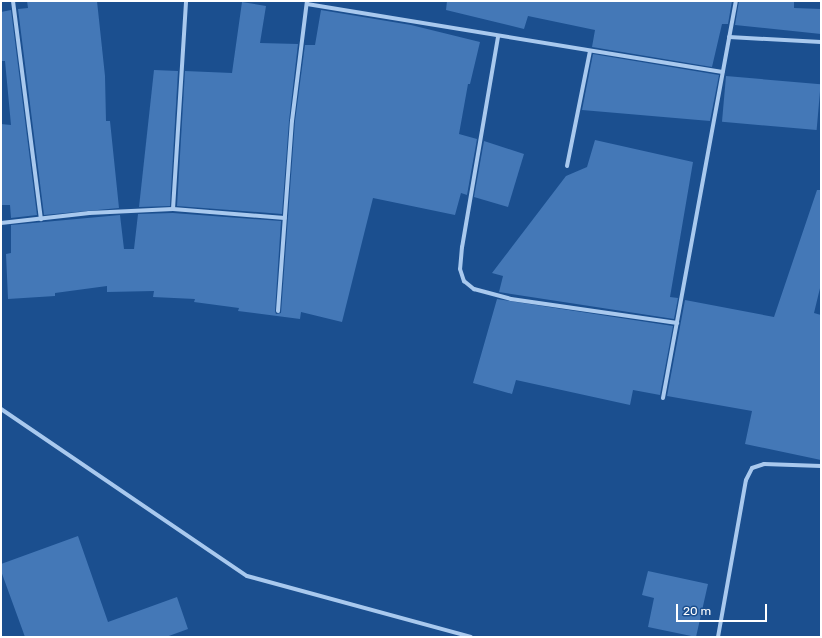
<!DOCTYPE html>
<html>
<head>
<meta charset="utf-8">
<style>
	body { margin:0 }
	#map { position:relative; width:822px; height:638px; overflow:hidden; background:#1b4f8f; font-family:Rubik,sans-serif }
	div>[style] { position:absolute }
	.building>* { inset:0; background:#4478b7; transform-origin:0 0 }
	.minor>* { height:4px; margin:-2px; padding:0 2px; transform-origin:2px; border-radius:2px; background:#a9c9ee }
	span { translate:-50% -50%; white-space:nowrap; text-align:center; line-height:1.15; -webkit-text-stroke:3px #1b4f8f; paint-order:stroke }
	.frame { position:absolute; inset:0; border:2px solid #fff; pointer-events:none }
	.scale { position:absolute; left:676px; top:604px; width:91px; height:18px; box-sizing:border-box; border:2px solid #fff; border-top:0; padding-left:5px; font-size:12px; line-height:14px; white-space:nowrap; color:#fff; -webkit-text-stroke:3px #1b4f8f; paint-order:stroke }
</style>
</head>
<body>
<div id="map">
	<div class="building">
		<i style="clip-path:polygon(27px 1px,97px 1px,105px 76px,106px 121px,110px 121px,119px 208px,44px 215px,18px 9px,28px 8px)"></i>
		<i style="clip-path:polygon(447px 1px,732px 1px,728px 24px,722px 24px,712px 67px,592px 47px,595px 30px,528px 16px,524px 29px,446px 10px)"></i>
		<i style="clip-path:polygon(739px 1px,794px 1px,794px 8px,821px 9px,821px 34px,735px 25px)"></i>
		<i style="clip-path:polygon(242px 2px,266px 6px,260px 43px,298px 44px,289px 121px,282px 214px,177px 206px,185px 71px,232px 73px)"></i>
		<i style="clip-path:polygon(11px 10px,37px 215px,11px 218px,10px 205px,1px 205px,1px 124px,11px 125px,5px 61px,1px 61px,1px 12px)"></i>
		<i style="clip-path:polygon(321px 10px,411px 25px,480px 42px,470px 84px,468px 84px,459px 134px,477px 139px,467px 195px,461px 193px,455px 215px,373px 198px,342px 322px,301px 312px,300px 319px,238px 311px,239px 308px,194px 302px,195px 299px,153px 297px,154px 291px,107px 292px,107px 286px,55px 293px,55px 296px,8px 299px,6px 254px,11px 253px,11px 225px,120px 215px,124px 249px,134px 249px,138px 214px,173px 213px,281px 221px,275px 311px,276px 314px,281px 313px,295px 121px,305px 45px,315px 45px)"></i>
		<i style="clip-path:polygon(593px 54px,719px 75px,710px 121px,582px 110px)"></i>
		<i style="clip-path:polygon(154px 70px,178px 71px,170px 206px,139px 207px)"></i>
		<i style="left:726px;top:76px;width:95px;height:46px;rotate:5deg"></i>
		<i style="clip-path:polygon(595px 140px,693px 162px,670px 297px,678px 298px,674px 319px,499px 292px,503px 276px,492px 273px,566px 176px,587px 167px)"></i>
		<i style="clip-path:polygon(484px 141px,524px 154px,508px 207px,474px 197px)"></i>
		<i style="clip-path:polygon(817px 190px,821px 190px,821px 284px,814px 313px,821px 315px,821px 460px,745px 444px,752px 411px,667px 396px,685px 300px,774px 317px)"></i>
		<i style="clip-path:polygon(497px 299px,673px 326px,660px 395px,633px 390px,630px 405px,516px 380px,512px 394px,473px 383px)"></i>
		<i style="clip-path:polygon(78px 536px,108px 622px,177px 597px,188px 629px,166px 637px,25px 637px,1px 571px,1px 564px)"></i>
		<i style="clip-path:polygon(648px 571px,708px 584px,696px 637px,648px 627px,654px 598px,642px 595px)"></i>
	</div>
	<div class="minor">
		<i style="left:13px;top:1px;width:220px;rotate:82.7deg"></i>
		<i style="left:307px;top:4px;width:421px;rotate:9.3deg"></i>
		<i style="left:498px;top:37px;width:213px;rotate:99.7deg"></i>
		<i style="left:462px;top:247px;width:22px;rotate:95deg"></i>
		<i style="left:460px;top:269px;width:13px;rotate:72deg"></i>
		<i style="left:464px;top:281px;width:13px;rotate:39deg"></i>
		<i style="left:474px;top:289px;width:38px;rotate:15deg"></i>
		<i style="left:511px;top:299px;width:168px;rotate:8.2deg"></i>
		<i style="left:729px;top:37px;width:92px;rotate:3.1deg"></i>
		<i style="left:567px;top:166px;width:117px;rotate:-78.7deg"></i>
		<i style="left:173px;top:209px;width:208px;rotate:-86.4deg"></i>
		<i style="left:1px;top:223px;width:89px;rotate:-6.5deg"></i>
		<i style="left:89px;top:213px;width:84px;rotate:-2.7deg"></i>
		<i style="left:173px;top:209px;width:112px;rotate:4.6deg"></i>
		<i style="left:278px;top:311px;width:191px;rotate:-85.8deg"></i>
		<i style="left:292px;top:121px;width:121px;rotate:-82.9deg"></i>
		<i style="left:663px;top:398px;width:404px;rotate:-79.6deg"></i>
		<i style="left:1px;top:409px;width:297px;rotate:34.2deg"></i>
		<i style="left:247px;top:576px;width:232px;rotate:15.2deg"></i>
		<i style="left:718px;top:637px;width:159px;rotate:-79.9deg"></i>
		<i style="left:746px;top:480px;width:13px;rotate:-63deg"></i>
		<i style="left:752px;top:468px;width:13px;rotate:-18deg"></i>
		<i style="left:764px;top:464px;width:57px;rotate:2deg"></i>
	</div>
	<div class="frame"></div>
	<div class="scale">20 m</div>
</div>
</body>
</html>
